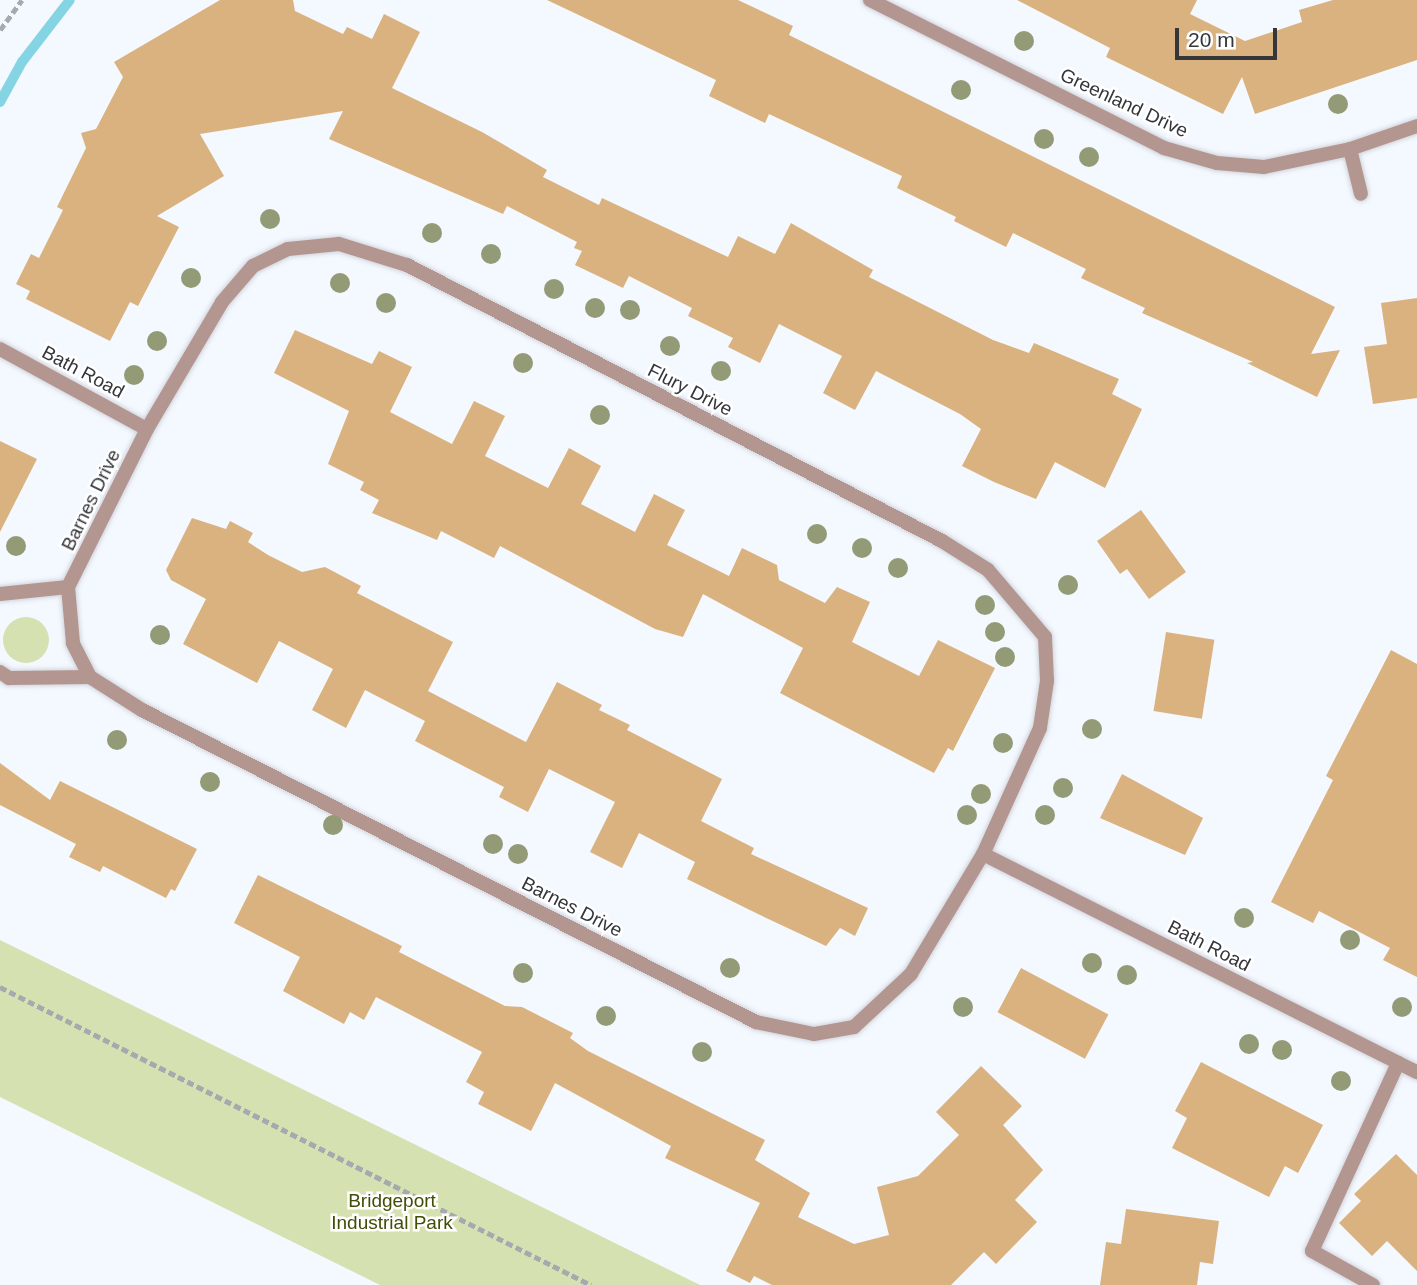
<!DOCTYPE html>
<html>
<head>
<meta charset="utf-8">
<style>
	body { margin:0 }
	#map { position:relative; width:1417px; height:1285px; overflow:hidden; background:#f4f8ff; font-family:Arial,sans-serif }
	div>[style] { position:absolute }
	.green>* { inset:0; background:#d6e1b2 }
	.round { border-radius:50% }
	.stream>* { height:10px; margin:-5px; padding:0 5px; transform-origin:5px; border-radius:5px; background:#84d4e3 }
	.building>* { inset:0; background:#dab27f; transform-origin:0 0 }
	.path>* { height:4.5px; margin-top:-2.25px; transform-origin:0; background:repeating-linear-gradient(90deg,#a6a9ae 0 7px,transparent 0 10.5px) }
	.roads { filter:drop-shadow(0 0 2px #d2d5dc) drop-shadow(0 0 2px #d2d5dc) }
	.lane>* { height:14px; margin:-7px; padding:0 7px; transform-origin:7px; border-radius:7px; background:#b3968f }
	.street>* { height:14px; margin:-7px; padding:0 7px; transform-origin:7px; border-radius:7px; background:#b3968f }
	.trees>* { width:20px; height:20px; margin:-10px; border-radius:50%; background:#939a76 }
	span { translate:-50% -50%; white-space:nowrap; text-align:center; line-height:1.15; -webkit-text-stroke:5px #fff; paint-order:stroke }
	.street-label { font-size:19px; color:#35363a }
	.park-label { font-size:19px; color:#434d06 }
	.scale { position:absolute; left:1175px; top:28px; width:102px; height:32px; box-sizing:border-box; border:4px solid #35363a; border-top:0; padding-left:9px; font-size:21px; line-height:24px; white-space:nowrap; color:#35363a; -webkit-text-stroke:5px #fff; paint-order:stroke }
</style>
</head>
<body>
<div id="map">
	<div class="green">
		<i class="round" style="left:3px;top:617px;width:46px;height:46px"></i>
		<i style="clip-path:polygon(0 940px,700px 1285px,380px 1285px,0 1097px)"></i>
	</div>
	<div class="stream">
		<i style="left:0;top:102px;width:46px;rotate:-61.2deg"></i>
		<i style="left:22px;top:62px;width:78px;rotate:-52.3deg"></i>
	</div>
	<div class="building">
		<i style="clip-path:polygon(220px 0,293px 0,295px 11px,343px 34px,347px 27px,372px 39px,384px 14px,420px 32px,392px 88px,482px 132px,547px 170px,543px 177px,599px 205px,602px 198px,728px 257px,738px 236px,775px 254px,791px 223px,873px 270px,869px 277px,993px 340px,1029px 353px,1034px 343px,1119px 379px,1112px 394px,1142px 409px,1105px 488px,1055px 462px,1036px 499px,994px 482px,962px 466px,981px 429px,960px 414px,876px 371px,855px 410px,823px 393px,842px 356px,779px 324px,760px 363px,728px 347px,733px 338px,688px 316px,692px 308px,629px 276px,623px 288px,575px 265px,582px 251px,574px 248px,577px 242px,507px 206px,503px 214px,329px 139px,343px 111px,200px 134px,224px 176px,157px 216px,179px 227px,138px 306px,130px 302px,110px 341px,26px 299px,30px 291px,16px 284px,31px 254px,39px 258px,63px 210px,57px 207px,86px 148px,81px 133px,96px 129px,123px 77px,114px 62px)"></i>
		<i style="clip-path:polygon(547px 0,738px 0,793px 26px,789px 35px,1335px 307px,1311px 354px,1340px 350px,1317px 397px,1247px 363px,1253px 362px,1142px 313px,1145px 308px,1081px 278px,1086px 269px,1013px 233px,1006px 247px,954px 221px,956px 217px,897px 188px,902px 176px,769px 114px,765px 123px,709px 96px,716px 80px)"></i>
		<i style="clip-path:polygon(1017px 0,1197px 0,1190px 14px,1245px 41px,1302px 22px,1299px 10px,1333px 0,1417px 0,1417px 60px,1255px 114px,1242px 77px,1223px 114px,1106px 57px,1110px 48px)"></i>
		<i style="clip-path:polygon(1417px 298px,1417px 398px,1373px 404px,1364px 347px,1387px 344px,1381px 303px)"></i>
		<i style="clip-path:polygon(295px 330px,372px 364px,379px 351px,412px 367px,390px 412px,452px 444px,474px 401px,505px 416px,485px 456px,548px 488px,569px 448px,601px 466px,581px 504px,635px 532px,654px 494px,685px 510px,667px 545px,729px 576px,742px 548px,777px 565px,779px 580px,825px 603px,837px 587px,870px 602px,852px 642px,919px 676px,938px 640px,995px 668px,953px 751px,948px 748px,934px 773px,780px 693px,803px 648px,703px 594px,683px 637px,655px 629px,500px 546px,494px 558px,441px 531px,437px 540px,372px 513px,379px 500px,360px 490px,364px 482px,328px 464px,349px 411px,274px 373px)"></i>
		<i style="clip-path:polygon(0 441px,37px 459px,0 532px)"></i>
		<i style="clip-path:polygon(1141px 510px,1186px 572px,1149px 599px,1127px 569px,1120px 574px,1097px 541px)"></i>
		<i style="clip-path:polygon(192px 518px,226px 529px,230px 521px,253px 533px,248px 542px,268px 555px,302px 572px,325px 567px,361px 586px,357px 593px,453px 642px,428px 691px,526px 742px,557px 682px,602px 705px,599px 710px,630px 725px,627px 730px,722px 779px,701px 821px,754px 848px,751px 854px,868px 908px,855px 936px,840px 928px,826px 946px,758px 914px,687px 879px,695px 862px,639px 833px,622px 868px,590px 852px,615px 802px,549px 769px,528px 812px,499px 797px,504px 787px,415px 741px,425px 721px,365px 690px,346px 728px,312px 710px,333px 669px,279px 641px,257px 683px,183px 644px,206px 599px,171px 580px,166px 570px)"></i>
		<i style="left:1166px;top:632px;width:49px;height:80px;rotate:9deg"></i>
		<i style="clip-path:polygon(1391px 650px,1417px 664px,1417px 977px,1383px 960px,1390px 948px,1319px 911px,1313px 923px,1271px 902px,1333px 780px,1326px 776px)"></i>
		<i style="clip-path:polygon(0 763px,50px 800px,60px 781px,197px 849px,175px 891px,171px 889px,166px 898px,103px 866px,100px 872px,69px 857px,76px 844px,0 805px)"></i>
		<i style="clip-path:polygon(1122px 774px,1203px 818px,1185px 855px,1100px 818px)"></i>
		<i style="clip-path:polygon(258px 875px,402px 946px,399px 952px,505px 1006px,522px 1007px,573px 1033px,570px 1038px,588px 1051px,765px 1140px,755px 1160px,810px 1193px,798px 1217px,854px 1244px,889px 1235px,877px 1187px,918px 1176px,959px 1135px,936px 1112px,981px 1066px,1022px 1106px,1003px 1125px,1043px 1170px,1015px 1200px,1037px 1222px,996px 1264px,984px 1252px,951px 1285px,772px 1285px,754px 1276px,750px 1283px,726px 1271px,760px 1203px,665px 1158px,671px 1146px,555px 1083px,531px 1131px,478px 1104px,484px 1092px,466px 1082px,482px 1052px,376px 997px,364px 1020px,350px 1012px,344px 1024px,283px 991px,300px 957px,234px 923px)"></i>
		<i style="left:1021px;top:968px;width:99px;height:50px;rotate:28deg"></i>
		<i style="clip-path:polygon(1201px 1062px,1323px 1125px,1298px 1173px,1285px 1166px,1269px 1197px,1172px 1148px,1187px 1118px,1175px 1111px)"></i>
		<i style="clip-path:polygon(1396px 1154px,1417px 1175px,1417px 1271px,1387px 1241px,1372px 1256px,1339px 1223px,1361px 1201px,1354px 1194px)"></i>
		<i style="clip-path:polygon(1126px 1209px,1219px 1221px,1213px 1264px,1200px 1262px,1197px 1285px,1100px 1285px,1106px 1242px,1121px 1244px)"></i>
	</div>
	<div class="path">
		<i style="left:0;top:30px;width:37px;rotate:-54deg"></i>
		<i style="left:0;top:987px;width:662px;rotate:26.76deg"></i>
	</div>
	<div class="roads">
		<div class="lane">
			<i style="left:1373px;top:1285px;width:70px;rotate:-150.9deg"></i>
			<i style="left:1312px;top:1251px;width:207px;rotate:-65.4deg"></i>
		</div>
		<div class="street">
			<i style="left:870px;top:0;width:329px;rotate:26.7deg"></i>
			<i style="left:1164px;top:148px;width:55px;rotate:15.8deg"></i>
			<i style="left:1217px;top:163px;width:47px;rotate:4.9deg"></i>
			<i style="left:1264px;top:167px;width:88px;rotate:-11.8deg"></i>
			<i style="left:1350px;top:149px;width:71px;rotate:-18.9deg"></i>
			<i style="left:1350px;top:149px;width:46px;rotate:76.3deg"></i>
			<i style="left:339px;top:244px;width:71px;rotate:17.2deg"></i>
			<i style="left:407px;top:265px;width:602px;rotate:27.29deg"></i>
			<i style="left:942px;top:541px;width:54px;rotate:32.2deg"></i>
			<i style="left:988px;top:570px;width:88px;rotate:49.6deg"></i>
			<i style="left:1045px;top:637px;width:44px;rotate:87.4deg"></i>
			<i style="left:1047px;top:681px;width:48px;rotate:98.5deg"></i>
			<i style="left:1040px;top:728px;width:138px;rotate:114.3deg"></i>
			<i style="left:983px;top:854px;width:140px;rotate:121deg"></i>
			<i style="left:911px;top:974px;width:78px;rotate:137.1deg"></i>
			<i style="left:854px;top:1027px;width:41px;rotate:170.1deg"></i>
			<i style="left:814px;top:1034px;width:59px;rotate:-168.3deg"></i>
			<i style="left:756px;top:1022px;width:689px;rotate:-153.06deg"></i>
			<i style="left:142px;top:710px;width:62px;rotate:-147.6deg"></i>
			<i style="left:90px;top:677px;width:38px;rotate:-117deg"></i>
			<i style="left:73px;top:643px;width:56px;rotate:-95.1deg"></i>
			<i style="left:68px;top:587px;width:177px;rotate:-63.4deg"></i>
			<i style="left:147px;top:429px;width:147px;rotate:-59.4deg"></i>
			<i style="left:222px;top:302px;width:48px;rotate:-49.3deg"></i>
			<i style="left:253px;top:266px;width:39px;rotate:-26deg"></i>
			<i style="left:288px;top:249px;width:51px;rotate:-5.6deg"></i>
			<i style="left:0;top:349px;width:167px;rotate:28.6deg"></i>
			<i style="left:0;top:594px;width:68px;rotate:-5.9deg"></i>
			<i style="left:0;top:672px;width:11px;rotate:34deg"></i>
			<i style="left:9px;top:678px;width:81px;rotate:-0.7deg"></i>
			<i style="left:983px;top:854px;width:486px;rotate:26.7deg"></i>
		</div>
	</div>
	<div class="trees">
		<i style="left:1024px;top:41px"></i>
		<i style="left:961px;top:90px"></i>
		<i style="left:1338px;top:104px"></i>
		<i style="left:1044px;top:139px"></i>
		<i style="left:1089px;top:157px"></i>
		<i style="left:270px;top:219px"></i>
		<i style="left:432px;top:233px"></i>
		<i style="left:491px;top:254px"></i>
		<i style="left:191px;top:278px"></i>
		<i style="left:340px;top:283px"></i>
		<i style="left:554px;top:289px"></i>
		<i style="left:386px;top:303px"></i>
		<i style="left:595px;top:308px"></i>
		<i style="left:630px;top:310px"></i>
		<i style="left:157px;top:341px"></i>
		<i style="left:670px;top:346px"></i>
		<i style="left:523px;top:363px"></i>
		<i style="left:721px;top:371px"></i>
		<i style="left:134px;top:375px"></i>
		<i style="left:600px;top:415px"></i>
		<i style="left:817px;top:534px"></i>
		<i style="left:16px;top:546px"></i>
		<i style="left:862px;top:548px"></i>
		<i style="left:898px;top:568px"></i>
		<i style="left:1068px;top:585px"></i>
		<i style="left:985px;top:605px"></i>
		<i style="left:995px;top:632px"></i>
		<i style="left:160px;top:635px"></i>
		<i style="left:1005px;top:657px"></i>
		<i style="left:1092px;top:729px"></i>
		<i style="left:117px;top:740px"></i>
		<i style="left:1003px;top:743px"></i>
		<i style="left:210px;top:782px"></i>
		<i style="left:1063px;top:788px"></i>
		<i style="left:981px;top:794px"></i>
		<i style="left:967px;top:815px"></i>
		<i style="left:1045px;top:815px"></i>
		<i style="left:333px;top:825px"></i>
		<i style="left:493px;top:844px"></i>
		<i style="left:518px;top:854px"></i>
		<i style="left:1244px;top:918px"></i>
		<i style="left:1350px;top:940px"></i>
		<i style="left:1092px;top:963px"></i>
		<i style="left:730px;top:968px"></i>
		<i style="left:523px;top:973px"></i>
		<i style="left:1127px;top:975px"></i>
		<i style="left:963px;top:1007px"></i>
		<i style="left:1402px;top:1007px"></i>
		<i style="left:606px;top:1016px"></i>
		<i style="left:1249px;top:1044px"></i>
		<i style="left:1282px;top:1050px"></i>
		<i style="left:702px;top:1052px"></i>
		<i style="left:1341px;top:1081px"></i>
	</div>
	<div class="street-label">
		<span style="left:1124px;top:103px;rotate:25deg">Greenland Drive</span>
		<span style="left:83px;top:372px;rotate:28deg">Bath Road</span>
		<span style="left:690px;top:390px;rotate:27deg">Flury Drive</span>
		<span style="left:91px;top:500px;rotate:-64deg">Barnes Drive</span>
		<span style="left:572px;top:907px;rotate:27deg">Barnes Drive</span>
		<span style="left:1209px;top:946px;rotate:27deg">Bath Road</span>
	</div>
	<div class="park-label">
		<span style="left:392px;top:1212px">Bridgeport<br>Industrial Park</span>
	</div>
	<div class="scale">20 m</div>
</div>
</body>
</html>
